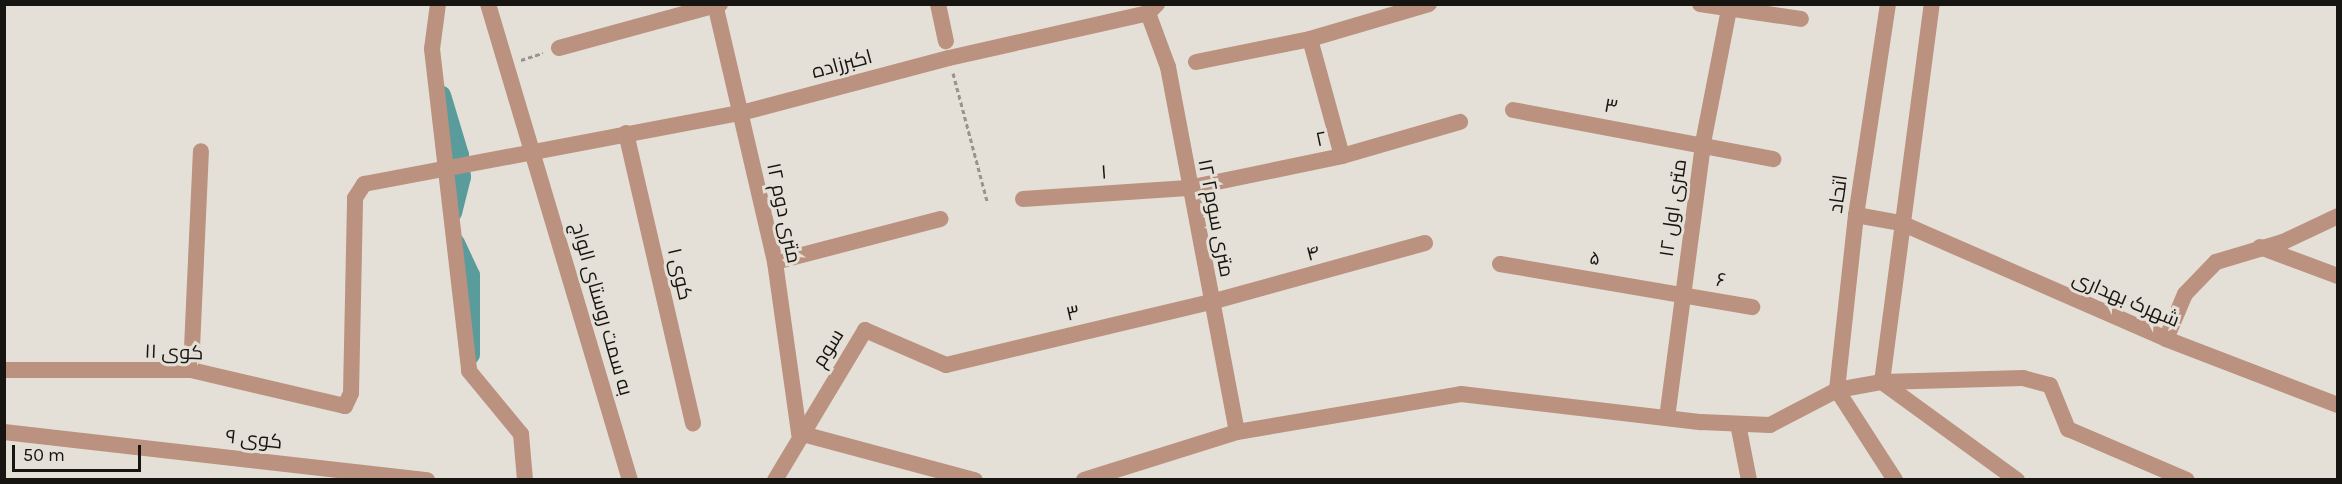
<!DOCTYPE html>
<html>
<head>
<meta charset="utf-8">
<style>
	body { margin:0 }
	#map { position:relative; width:2342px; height:484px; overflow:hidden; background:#e4e0d7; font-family:Karla,Cairo,sans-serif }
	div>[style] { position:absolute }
	.canal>* { height:18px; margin:-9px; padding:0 9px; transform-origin:9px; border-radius:9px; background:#5a9b9b }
	.path>* { height:3px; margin-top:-1.5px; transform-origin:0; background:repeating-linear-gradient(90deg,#97948d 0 4.5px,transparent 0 7.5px) }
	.minor>* { height:16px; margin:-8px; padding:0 8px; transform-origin:8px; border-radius:8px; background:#bb917f }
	span { translate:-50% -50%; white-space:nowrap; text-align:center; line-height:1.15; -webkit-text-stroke:6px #e4e0d7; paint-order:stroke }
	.street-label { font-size:20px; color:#171512 }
	.frame { position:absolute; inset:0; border:6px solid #171512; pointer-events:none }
	.scale { position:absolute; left:12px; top:445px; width:129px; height:27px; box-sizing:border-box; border:3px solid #171512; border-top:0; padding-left:8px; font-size:18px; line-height:21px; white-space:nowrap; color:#171512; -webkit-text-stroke:4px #e4e0d7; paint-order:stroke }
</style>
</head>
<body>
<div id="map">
	<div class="canal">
		<i style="left:442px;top:95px;width:63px;rotate:73.3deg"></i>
		<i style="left:460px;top:155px;width:22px;rotate:85deg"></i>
		<i style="left:462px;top:177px;width:37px;rotate:104deg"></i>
		<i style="left:456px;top:243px;width:35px;rotate:65deg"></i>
		<i style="left:471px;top:275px;width:80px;rotate:90deg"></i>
	</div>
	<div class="path">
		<i style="left:521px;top:60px;width:23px;rotate:-18deg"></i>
		<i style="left:953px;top:73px;width:132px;rotate:75.1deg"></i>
	</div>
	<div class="minor">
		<i style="left:438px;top:4px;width:45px;rotate:97.6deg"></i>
		<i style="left:432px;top:49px;width:324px;rotate:83.4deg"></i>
		<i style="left:469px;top:371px;width:82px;rotate:50.5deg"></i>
		<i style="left:521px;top:434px;width:46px;rotate:85deg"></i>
		<i style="left:488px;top:4px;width:497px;rotate:73.4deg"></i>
		<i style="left:715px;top:4px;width:265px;rotate:76.9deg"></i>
		<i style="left:775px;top:262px;width:173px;rotate:82deg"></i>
		<i style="left:938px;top:4px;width:38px;rotate:78deg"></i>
		<i style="left:1700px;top:4px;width:102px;rotate:8.4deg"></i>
		<i style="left:1888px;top:4px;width:213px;rotate:98.6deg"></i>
		<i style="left:1856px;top:215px;width:176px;rotate:96.2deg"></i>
		<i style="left:1837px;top:390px;width:107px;rotate:57.2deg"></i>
		<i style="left:1148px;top:13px;width:58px;rotate:69.7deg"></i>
		<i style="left:1168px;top:67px;width:371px;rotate:79.3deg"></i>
		<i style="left:1310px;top:39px;width:121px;rotate:74.7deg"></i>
		<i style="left:559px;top:48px;width:167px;rotate:-15.3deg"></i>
		<i style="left:1196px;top:62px;width:116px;rotate:-11.4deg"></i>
		<i style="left:1310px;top:39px;width:124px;rotate:-16.4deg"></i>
		<i style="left:1513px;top:110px;width:265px;rotate:10.7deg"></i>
		<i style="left:626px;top:133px;width:298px;rotate:77deg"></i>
		<i style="left:1023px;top:199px;width:165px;rotate:-3.8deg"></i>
		<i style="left:1188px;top:188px;width:157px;rotate:-11.7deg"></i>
		<i style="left:1342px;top:156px;width:123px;rotate:-16.1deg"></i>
		<i style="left:1856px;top:215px;width:46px;rotate:10.1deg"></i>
		<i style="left:1901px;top:223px;width:289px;rotate:23.6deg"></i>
		<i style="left:2166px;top:339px;width:184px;rotate:21deg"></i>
		<i style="left:2260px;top:247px;width:83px;rotate:20.4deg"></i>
		<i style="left:775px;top:262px;width:171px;rotate:-14.6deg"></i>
		<i style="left:1500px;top:264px;width:256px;rotate:9.7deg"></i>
		<i style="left:2166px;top:339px;width:49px;rotate:-67.1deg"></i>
		<i style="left:2185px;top:294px;width:45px;rotate:-45.9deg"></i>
		<i style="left:2216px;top:262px;width:70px;rotate:-16.6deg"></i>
		<i style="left:2283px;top:242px;width:61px;rotate:-25.3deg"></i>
		<i style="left:4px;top:370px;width:187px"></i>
		<i style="left:191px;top:370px;width:158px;rotate:13.2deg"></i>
		<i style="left:345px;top:406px;width:14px;rotate:-65deg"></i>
		<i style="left:351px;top:393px;width:195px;rotate:-88.8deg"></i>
		<i style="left:355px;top:198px;width:17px;rotate:-57deg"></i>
		<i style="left:364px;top:184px;width:384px;rotate:-10.7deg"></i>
		<i style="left:741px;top:113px;width:215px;rotate:-14.8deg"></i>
		<i style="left:949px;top:58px;width:204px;rotate:-12.7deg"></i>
		<i style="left:1148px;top:13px;width:13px;rotate:-45deg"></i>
		<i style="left:191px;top:370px;width:219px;rotate:-87.4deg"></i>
		<i style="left:1882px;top:382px;width:381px;rotate:-82.5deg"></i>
		<i style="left:1882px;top:382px;width:167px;rotate:36deg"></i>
		<i style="left:1667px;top:418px;width:277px;rotate:-82.5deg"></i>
		<i style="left:1703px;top:143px;width:142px;rotate:-79deg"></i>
		<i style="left:1738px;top:424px;width:57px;rotate:78.9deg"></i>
		<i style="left:4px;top:432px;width:426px;rotate:6.5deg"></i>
		<i style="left:799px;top:433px;width:182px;rotate:15deg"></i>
		<i style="left:775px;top:480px;width:175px;rotate:-59deg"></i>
		<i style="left:865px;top:330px;width:88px;rotate:23.4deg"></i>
		<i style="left:946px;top:365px;width:272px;rotate:-13.4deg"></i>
		<i style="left:1211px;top:302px;width:222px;rotate:-15.4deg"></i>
		<i style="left:1084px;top:480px;width:160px;rotate:-17.4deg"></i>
		<i style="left:1237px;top:432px;width:227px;rotate:-9.6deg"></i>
		<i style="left:1461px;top:394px;width:242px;rotate:6.7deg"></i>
		<i style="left:1701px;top:422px;width:69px;rotate:2.5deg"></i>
		<i style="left:1770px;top:425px;width:76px;rotate:-27.6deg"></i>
		<i style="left:1837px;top:390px;width:46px;rotate:-10.1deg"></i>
		<i style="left:1882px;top:382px;width:141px;rotate:-1.6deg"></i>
		<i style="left:2023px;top:378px;width:28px;rotate:15deg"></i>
		<i style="left:2050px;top:385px;width:48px;rotate:67.8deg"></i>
		<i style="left:2068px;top:429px;width:129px;rotate:23.2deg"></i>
	</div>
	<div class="street-label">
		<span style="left:842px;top:64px;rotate:-15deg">اکبرزاده</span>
		<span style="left:1611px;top:106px;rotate:10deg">۳</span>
		<span style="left:1321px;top:139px;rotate:-12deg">۲</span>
		<span style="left:1104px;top:172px;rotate:-4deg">۱</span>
		<span style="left:1838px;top:194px;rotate:-82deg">اتحاد</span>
		<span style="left:1673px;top:208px;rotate:-82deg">۱۲ متری اول</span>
		<span style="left:784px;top:213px;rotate:78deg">۱۲ متری دوم</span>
		<span style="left:1216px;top:218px;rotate:79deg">۱۲ متری سوم۲</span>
		<span style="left:1313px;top:253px;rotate:-15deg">۴</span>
		<span style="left:1595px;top:258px;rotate:10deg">۵</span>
		<span style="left:680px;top:274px;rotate:77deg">کوی ۱</span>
		<span style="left:1721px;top:280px;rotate:10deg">۶</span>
		<span style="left:2126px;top:299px;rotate:23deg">شهرک بهداری</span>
		<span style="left:602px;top:309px;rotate:74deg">به سمت روستای الواج</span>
		<span style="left:1073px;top:313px;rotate:-13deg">۳</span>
		<span style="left:828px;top:348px;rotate:-58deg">سوم</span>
		<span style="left:174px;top:352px;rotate:2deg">کوی ۱۱</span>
		<span style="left:254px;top:439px;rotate:6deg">کوی ۹</span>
	</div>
	<div class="frame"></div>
	<div class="scale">50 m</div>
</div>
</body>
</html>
